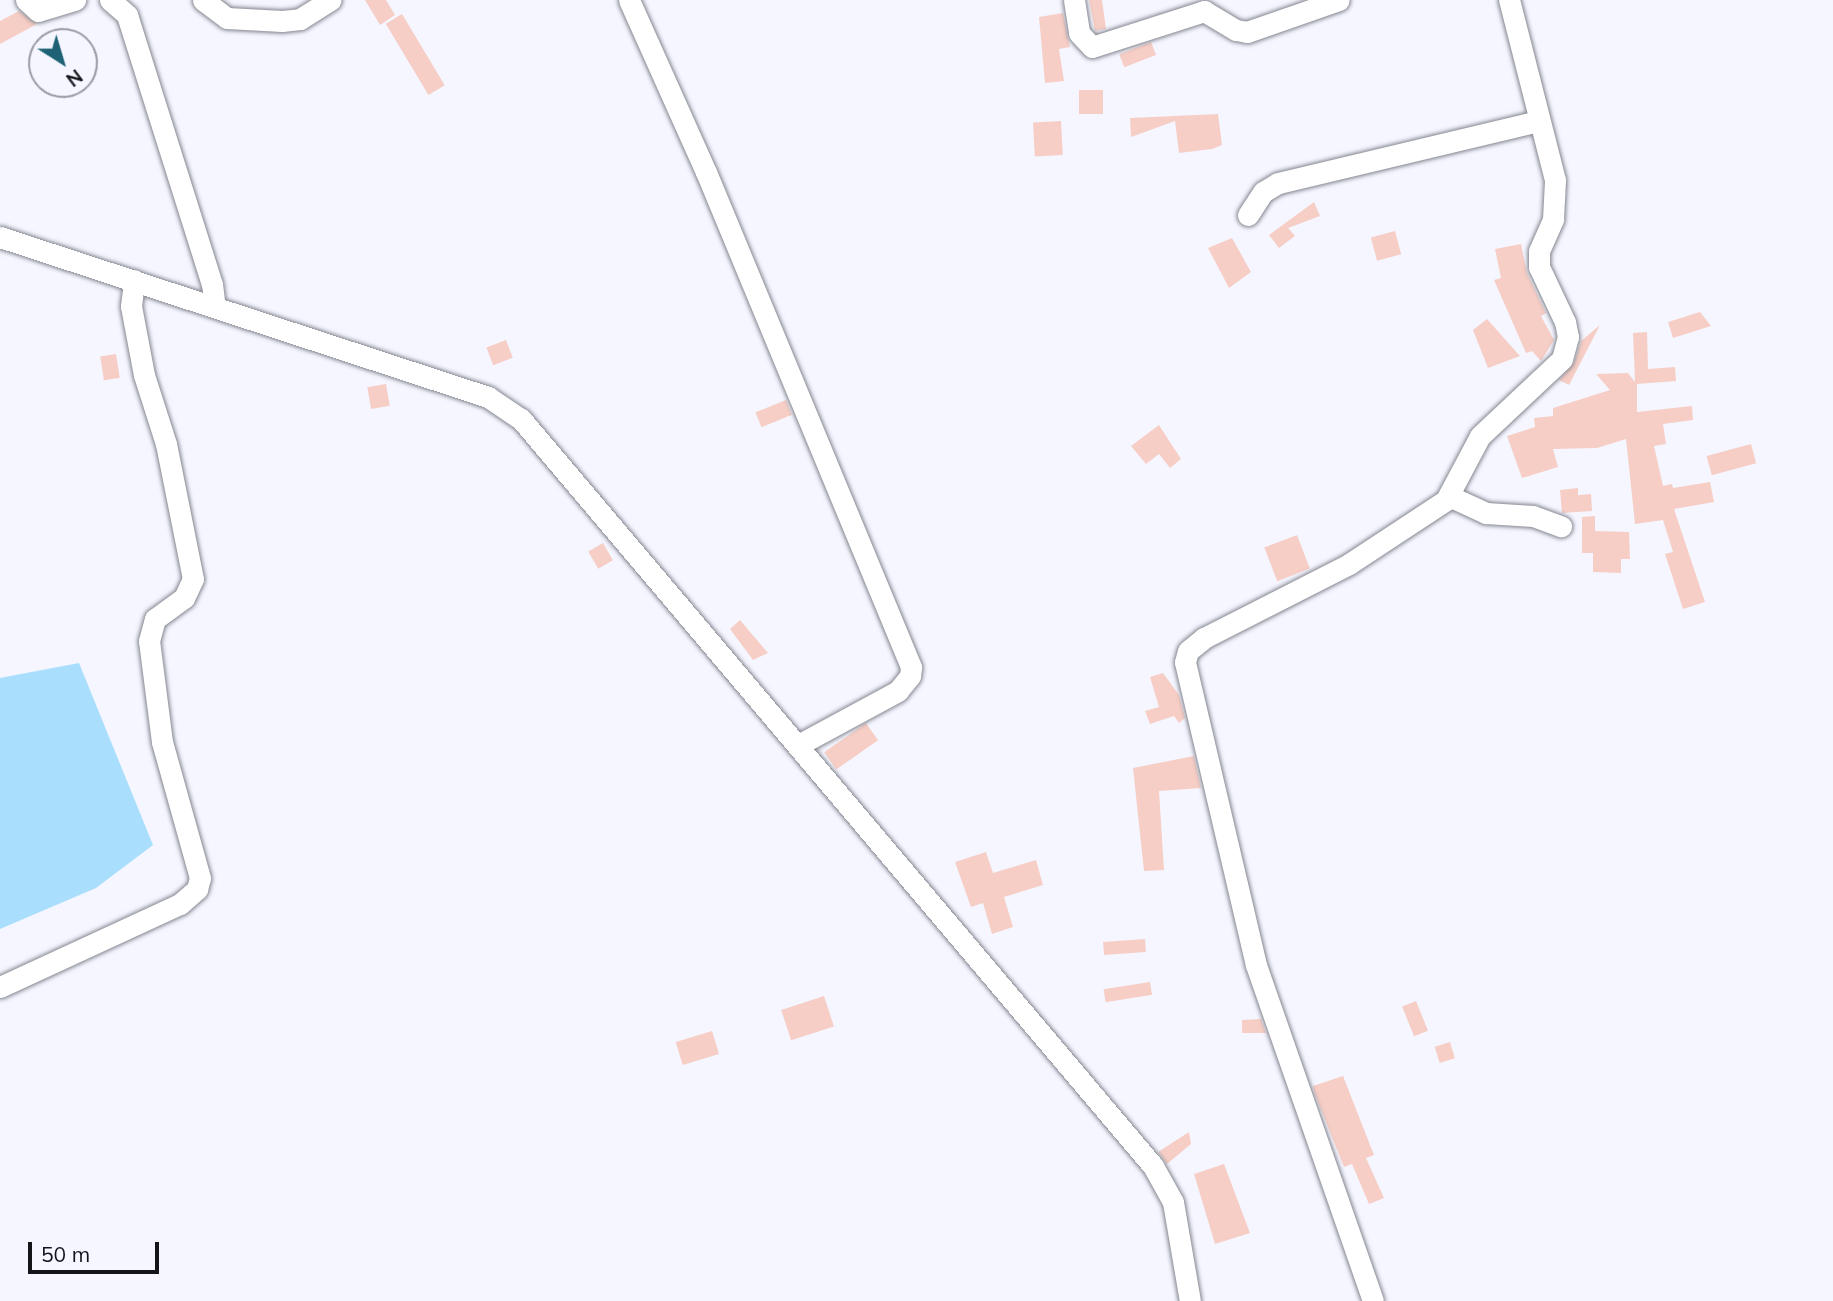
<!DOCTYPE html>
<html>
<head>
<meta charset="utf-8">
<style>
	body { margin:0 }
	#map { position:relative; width:1833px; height:1301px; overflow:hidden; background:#f5f6ff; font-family:Mulish,sans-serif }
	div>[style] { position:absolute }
	.water>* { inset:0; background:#a9defd }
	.building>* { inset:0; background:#f6cec6; transform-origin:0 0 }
	.roads { filter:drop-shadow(0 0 2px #848690) drop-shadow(0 0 2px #848690) }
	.street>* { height:21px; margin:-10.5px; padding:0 10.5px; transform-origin:10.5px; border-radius:10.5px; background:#fff }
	span { translate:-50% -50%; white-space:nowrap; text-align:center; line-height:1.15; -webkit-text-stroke:5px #f5f6ff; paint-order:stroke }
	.north { position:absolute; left:28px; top:28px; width:70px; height:70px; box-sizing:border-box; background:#f5f6ff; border:2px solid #9b9ca3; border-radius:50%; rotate:143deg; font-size:19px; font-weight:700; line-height:28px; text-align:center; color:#141519 }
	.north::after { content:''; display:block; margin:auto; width:24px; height:32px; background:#1f6275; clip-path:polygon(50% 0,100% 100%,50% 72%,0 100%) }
	.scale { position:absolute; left:28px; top:1242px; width:131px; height:32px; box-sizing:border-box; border:4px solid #141519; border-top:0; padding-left:9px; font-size:21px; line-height:24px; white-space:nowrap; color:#141519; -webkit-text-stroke:5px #f5f6ff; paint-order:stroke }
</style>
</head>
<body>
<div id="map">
	<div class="water">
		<i style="clip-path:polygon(79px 663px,153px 845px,96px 888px,0 929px,0 678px)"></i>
	</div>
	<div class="building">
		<i style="clip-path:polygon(365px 0,386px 0,395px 15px,380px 25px)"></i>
		<i style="clip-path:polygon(1089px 0,1102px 0,1106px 29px,1095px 31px)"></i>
		<i style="clip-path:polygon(19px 11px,37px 24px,0 44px,0 21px)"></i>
		<i style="clip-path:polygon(1063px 13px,1070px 47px,1059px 49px,1064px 81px,1045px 83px,1039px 17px)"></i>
		<i style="left:402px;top:14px;width:83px;height:19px;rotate:59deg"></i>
		<i style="left:1151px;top:42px;width:14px;height:34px;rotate:69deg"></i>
		<i style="left:1079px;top:90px;width:24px;height:24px"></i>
		<i style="clip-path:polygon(1218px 114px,1222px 145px,1212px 149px,1179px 153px,1175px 121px,1131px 137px,1130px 118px)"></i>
		<i style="left:1061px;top:121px;width:34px;height:28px;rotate:87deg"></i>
		<i style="clip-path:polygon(1314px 202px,1320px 216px,1288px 228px,1295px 236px,1279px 248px,1269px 235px)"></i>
		<i style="left:1395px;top:231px;width:24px;height:25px;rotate:75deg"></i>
		<i style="clip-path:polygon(1232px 238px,1251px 272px,1229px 288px,1208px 248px)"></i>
		<i style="clip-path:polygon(1521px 244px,1527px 273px,1546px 313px,1541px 316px,1554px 340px,1541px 361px,1532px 351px,1526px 353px,1494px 280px,1501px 278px,1495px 249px)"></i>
		<i style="clip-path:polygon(1700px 312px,1711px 326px,1673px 338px,1668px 322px)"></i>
		<i style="clip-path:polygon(1487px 319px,1520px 356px,1488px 368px,1473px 330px)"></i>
		<i style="clip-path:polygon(1600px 325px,1569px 385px,1559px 380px,1574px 363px,1581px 341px)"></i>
		<i style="clip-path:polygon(1647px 332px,1648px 369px,1675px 367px,1676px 381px,1637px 384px,1637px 412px,1692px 406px,1693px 420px,1663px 424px,1666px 444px,1654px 446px,1663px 486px,1672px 484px,1673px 488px,1710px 482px,1714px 502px,1674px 509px,1705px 602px,1683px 609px,1665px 554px,1673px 552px,1663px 520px,1635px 524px,1626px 439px,1597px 448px,1553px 449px,1558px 467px,1522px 478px,1507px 436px,1535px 427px,1534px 418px,1553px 416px,1553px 408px,1610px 390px,1596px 374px,1628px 373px,1635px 382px,1633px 333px)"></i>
		<i style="left:506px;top:340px;width:19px;height:21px;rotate:69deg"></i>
		<i style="left:116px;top:354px;width:24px;height:16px;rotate:81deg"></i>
		<i style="left:386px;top:384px;width:22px;height:19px;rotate:80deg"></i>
		<i style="left:786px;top:400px;width:16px;height:33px;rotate:68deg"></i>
		<i style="clip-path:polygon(1159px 425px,1181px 459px,1170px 468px,1159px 454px,1146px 464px,1131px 446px)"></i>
		<i style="left:1751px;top:444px;width:20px;height:46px;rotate:75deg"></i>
		<i style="clip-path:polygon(1578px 488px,1578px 495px,1591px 494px,1592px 511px,1562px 513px,1560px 490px)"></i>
		<i style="clip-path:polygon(1595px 516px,1595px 531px,1629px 532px,1630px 559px,1621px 559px,1621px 573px,1593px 572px,1593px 553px,1582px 553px,1582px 517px)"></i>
		<i style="left:1297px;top:535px;width:36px;height:35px;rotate:69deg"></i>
		<i style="left:603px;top:543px;width:20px;height:17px;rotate:60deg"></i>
		<i style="clip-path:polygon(740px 620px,762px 646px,768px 653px,753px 660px,730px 629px)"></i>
		<i style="clip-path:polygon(1163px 673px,1179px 695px,1185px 718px,1179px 723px,1174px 716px,1150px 724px,1145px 711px,1159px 707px,1150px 677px)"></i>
		<i style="left:866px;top:723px;width:21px;height:51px;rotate:55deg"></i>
		<i style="clip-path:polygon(1194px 756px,1201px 788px,1159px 791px,1164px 870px,1144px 871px,1133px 768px)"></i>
		<i style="clip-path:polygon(986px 852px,993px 873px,1036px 860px,1043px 885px,1004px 897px,1013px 927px,992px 934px,983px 903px,971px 907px,955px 862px)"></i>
		<i style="left:1145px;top:939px;width:13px;height:42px;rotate:86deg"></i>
		<i style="left:1150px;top:982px;width:13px;height:47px;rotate:81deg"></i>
		<i style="left:824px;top:996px;width:32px;height:45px;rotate:72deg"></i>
		<i style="left:1416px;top:1001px;width:32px;height:15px;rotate:68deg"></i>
		<i style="clip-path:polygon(1261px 1019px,1266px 1033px,1242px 1033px,1242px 1020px)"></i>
		<i style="left:712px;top:1031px;width:24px;height:38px;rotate:73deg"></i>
		<i style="left:1450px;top:1042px;width:17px;height:16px;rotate:73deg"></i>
		<i style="clip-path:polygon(1343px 1076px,1374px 1155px,1366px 1158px,1384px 1198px,1369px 1204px,1352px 1164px,1344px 1167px,1314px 1092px,1313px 1086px)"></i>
		<i style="clip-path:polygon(1189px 1132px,1191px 1144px,1167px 1164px,1158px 1152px)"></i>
		<i style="clip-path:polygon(1224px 1164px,1250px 1233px,1215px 1244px,1194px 1174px)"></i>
	</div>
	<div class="roads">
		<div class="street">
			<i style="left:26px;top:0;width:16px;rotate:43deg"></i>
			<i style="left:38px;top:11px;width:39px;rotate:-17deg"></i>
			<i style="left:110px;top:0;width:23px;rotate:41deg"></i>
			<i style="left:127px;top:15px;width:282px;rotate:72.5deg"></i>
			<i style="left:212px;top:284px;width:23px;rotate:83deg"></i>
			<i style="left:203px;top:0;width:30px;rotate:37deg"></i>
			<i style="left:227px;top:18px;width:55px;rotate:3.1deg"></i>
			<i style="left:282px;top:21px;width:18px;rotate:-6deg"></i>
			<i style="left:300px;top:19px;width:36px;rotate:-32deg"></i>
			<i style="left:629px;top:0;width:188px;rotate:65.9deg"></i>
			<i style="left:706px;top:172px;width:536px;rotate:67.5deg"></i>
			<i style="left:911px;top:667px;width:9px;rotate:96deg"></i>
			<i style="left:910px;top:676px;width:19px;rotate:129deg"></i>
			<i style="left:898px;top:691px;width:114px;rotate:151.6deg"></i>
			<i style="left:1074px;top:0;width:33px;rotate:81deg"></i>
			<i style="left:1079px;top:33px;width:19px;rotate:47deg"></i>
			<i style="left:1092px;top:47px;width:118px;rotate:-17.8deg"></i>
			<i style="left:1204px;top:11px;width:37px;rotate:31deg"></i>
			<i style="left:1236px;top:30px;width:11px;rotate:10deg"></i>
			<i style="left:1247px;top:32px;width:97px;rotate:-19.2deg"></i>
			<i style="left:1248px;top:215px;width:27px;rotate:-57deg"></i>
			<i style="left:1263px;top:192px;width:17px;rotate:-31deg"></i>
			<i style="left:1278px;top:183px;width:268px;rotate:-13.4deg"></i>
			<i style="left:0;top:237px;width:514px;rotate:18.15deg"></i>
			<i style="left:488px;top:397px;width:40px;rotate:34deg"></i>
			<i style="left:521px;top:419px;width:978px;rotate:49.77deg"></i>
			<i style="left:1153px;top:1166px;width:41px;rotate:60.9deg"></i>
			<i style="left:1173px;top:1202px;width:100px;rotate:80.3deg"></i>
			<i style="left:1449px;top:496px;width:41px;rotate:24.7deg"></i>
			<i style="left:1486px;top:513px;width:47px;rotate:3.7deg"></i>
			<i style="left:1533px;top:516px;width:30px;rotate:20deg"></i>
			<i style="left:0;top:987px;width:198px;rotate:-24.8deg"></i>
			<i style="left:180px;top:904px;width:23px;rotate:-41deg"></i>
			<i style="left:197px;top:889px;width:11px;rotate:-75deg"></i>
			<i style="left:200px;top:878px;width:141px;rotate:-105.6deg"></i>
			<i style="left:162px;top:742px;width:102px;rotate:-97.3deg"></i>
			<i style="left:149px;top:641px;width:23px;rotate:-75deg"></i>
			<i style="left:155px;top:619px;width:36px;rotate:-36deg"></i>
			<i style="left:184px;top:598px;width:21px;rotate:-65deg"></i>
			<i style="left:193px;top:579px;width:138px;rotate:-101.3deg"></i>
			<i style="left:166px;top:444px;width:72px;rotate:-107.7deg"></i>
			<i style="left:144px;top:375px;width:70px;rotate:-100.7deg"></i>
			<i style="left:131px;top:306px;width:26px;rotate:-83deg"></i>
			<i style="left:1373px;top:1301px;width:356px;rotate:-109.2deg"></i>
			<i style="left:1256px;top:965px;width:311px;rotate:-103.2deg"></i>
			<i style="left:1185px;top:662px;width:11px;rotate:-75deg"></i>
			<i style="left:1188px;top:651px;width:21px;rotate:-39deg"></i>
			<i style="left:1204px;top:638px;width:163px;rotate:-27deg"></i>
			<i style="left:1349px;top:564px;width:116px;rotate:-33.4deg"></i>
			<i style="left:1446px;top:500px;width:72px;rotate:-62deg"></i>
			<i style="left:1480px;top:436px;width:112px;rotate:-43.2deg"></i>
			<i style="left:1562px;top:359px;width:23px;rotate:-75deg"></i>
			<i style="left:1568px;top:337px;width:15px;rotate:-101deg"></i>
			<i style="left:1565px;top:322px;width:61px;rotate:-115.3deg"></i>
			<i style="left:1539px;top:267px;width:16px;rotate:-90deg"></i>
			<i style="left:1539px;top:251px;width:35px;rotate:-66deg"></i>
			<i style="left:1553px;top:219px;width:39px;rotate:-87deg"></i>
			<i style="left:1555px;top:180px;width:186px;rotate:-104.3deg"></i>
		</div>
	</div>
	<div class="north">N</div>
	<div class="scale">50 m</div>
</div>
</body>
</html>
